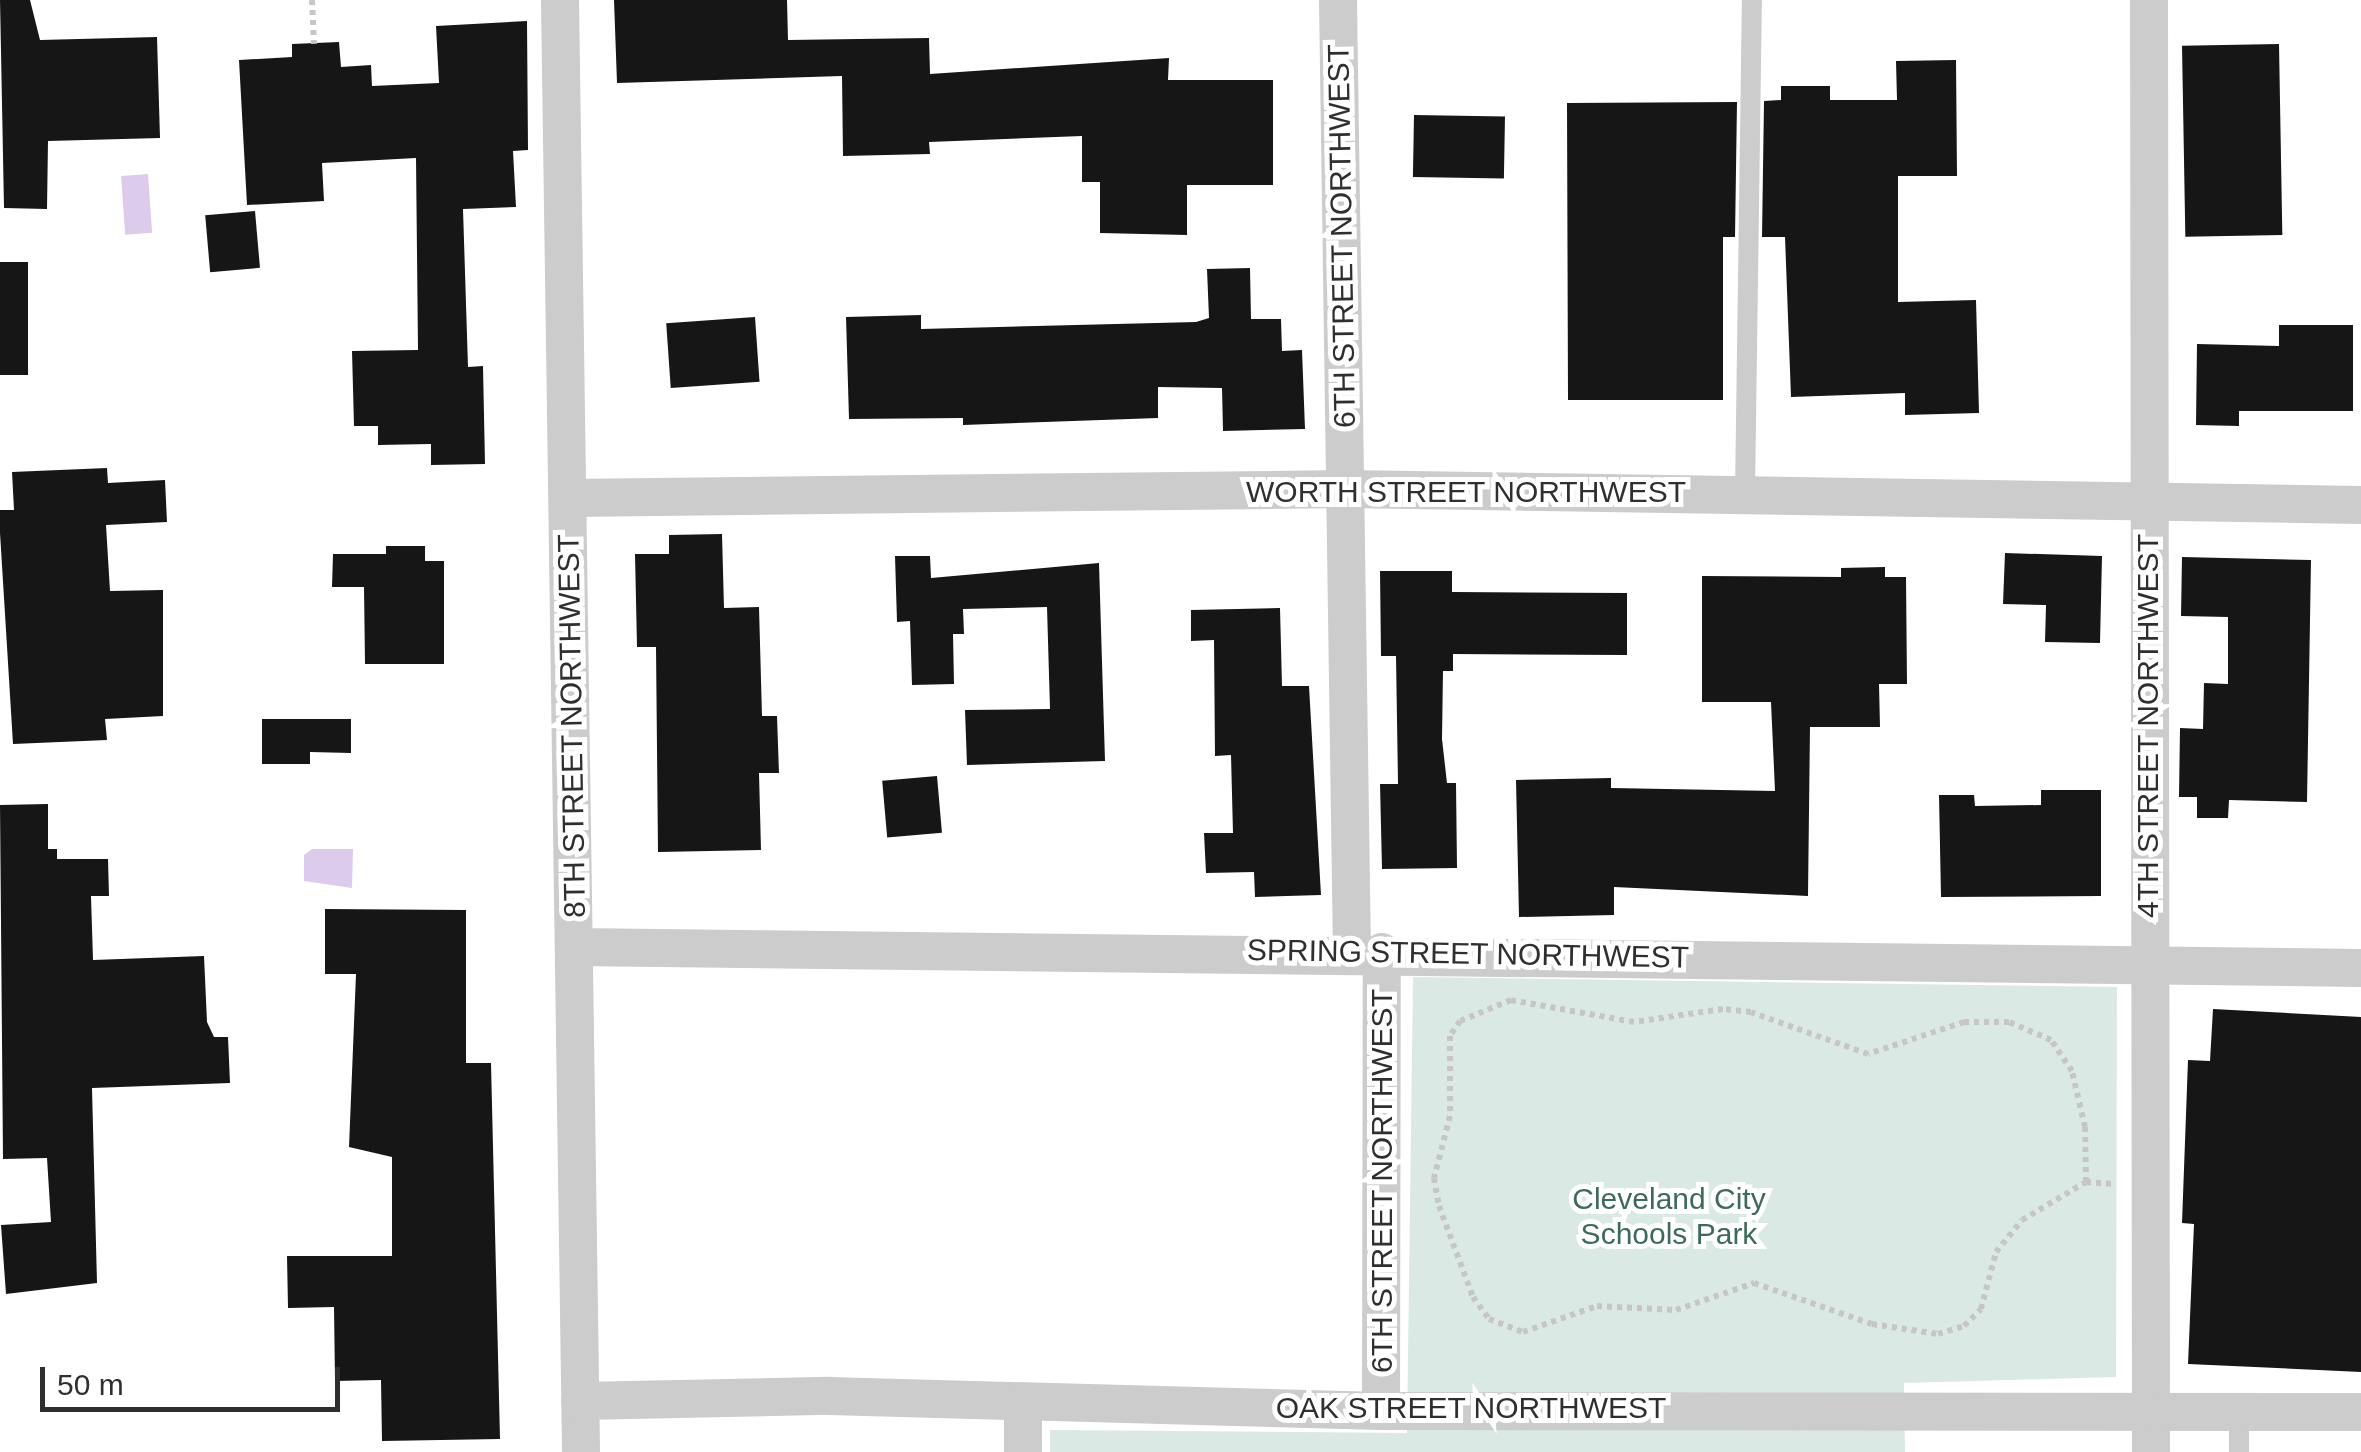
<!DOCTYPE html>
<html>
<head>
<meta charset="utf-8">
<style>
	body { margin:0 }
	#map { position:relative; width:2361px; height:1452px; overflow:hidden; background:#fff; font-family:Arial,sans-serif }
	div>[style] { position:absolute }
	.green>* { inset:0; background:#dbe9e4 }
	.water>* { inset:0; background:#ddcbeb; transform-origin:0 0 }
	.building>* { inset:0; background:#161616; transform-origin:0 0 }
	.path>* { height:6px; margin-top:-3px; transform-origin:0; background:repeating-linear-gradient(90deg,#c6c6c6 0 5px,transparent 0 10px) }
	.lane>* { height:20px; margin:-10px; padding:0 10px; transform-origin:10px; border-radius:10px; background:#ccc }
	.street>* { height:38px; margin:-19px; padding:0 19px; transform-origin:19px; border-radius:19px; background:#ccc }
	span { translate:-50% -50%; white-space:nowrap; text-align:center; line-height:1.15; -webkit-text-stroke:10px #fff; paint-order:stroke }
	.street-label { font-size:30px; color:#2f2f2f }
	.park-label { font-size:30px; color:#3e6a5d }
	.scale { position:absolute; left:40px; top:1367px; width:300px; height:45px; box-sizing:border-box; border:5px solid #2f2f2f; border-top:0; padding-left:12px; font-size:30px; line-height:35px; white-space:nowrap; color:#2f2f2f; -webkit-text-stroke:8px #fff; paint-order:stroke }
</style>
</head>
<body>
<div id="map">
	<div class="green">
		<i style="clip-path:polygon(1413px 977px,2117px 987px,2116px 1377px,1904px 1383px,1905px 1452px,1050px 1452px,1050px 1430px,1407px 1433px)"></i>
	</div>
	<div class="water">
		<i style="left:148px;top:174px;width:59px;height:27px;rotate:86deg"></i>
		<i style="clip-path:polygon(312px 849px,353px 849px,352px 888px,304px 881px,304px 855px)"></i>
	</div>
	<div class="building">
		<i style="clip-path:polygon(0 0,30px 0,40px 40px,157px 37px,160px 138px,48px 141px,47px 209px,4px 208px)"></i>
		<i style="clip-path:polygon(614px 0,787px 0,788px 40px,929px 38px,930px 74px,1169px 58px,1168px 80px,1273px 80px,1273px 185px,1187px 185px,1187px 235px,1100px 233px,1100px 182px,1082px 182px,1082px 136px,929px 142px,930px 154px,843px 156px,842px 76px,617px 83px)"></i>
		<i style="clip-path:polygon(527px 21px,528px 150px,513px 151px,516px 207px,463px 209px,468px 367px,483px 366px,485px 464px,431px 465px,431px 444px,378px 445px,378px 426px,354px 426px,352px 351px,418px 350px,416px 158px,322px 163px,324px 201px,247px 205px,239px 60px,292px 57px,292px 44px,339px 42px,341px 67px,371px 65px,372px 86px,439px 83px,436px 26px)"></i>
		<i style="left:2279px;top:44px;width:191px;height:97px;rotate:89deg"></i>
		<i style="clip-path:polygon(1956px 60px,1957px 176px,1898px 176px,1898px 302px,1976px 300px,1979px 413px,1905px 415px,1905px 393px,1791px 397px,1785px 237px,1762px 237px,1764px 101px,1781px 100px,1781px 86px,1830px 86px,1830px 100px,1897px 100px,1896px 61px)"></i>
		<i style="clip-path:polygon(1737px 102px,1735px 237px,1723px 237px,1723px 400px,1568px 400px,1567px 103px)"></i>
		<i style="left:1414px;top:115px;width:91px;height:62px;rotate:1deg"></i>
		<i style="left:255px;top:211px;width:57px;height:50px;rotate:85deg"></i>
		<i style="left:0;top:262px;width:28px;height:113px"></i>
		<i style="clip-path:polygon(1250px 268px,1251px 319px,1281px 319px,1282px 351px,1302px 350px,1305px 429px,1223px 431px,1222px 388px,1158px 387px,1158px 418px,963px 425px,963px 418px,849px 419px,846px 317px,921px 315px,921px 329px,1196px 322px,1209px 318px,1207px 269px)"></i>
		<i style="left:755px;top:317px;width:65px;height:89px;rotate:86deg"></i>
		<i style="clip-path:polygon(2279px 325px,2353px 325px,2353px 411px,2239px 411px,2239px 426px,2196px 425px,2197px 344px,2279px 346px)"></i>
		<i style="clip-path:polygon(107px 468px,108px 483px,165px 480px,167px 522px,106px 525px,110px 591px,163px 590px,163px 716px,105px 719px,107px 740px,13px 744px,0 533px,0 510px,14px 510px,12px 472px)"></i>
		<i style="clip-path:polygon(722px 534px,724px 608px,759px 607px,762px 716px,777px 716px,779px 773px,759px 773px,761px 850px,658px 852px,656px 647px,637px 647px,635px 554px,669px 554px,669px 535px)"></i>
		<i style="clip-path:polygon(386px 546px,425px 546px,425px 561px,444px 561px,444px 664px,365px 664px,364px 587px,332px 587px,333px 554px,386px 554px)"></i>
		<i style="clip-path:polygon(2005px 553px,2102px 556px,2100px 643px,2045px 642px,2046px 605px,2003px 604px)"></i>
		<i style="clip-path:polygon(895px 556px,930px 556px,931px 578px,1099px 563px,1105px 761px,967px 765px,965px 710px,1050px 709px,1047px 607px,963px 609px,964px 634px,953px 634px,954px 684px,912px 685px,910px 621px,897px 622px)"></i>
		<i style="clip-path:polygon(2182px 557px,2311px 560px,2307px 802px,2229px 800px,2228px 818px,2197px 818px,2197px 797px,2179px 797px,2180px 728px,2203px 729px,2204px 683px,2228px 684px,2228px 617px,2181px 616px)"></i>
		<i style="clip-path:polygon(1885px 567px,1885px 577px,1906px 577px,1907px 684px,1879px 684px,1880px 727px,1810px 727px,1808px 896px,1614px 887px,1614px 915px,1519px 917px,1516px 780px,1611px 778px,1611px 788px,1775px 791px,1771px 702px,1702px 702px,1702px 576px,1841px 577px,1841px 568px)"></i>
		<i style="clip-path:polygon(1380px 571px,1452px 571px,1452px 592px,1627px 593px,1627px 655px,1453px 654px,1453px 671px,1443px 671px,1442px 739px,1447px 783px,1456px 783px,1457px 868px,1382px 869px,1380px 784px,1398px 784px,1396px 656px,1381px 656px)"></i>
		<i style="clip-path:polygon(1280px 608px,1282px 686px,1309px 686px,1321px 895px,1255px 897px,1254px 872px,1206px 873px,1204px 833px,1233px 833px,1231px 755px,1215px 756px,1214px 640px,1191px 641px,1191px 610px)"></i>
		<i style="clip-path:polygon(262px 719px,351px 719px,351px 753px,310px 752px,310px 764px,262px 764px)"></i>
		<i style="left:937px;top:776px;width:57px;height:55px;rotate:85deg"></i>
		<i style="clip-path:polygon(2041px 790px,2101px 790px,2101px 896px,1941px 897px,1939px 795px,1974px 795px,1975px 806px,2041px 805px)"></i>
		<i style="clip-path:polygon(48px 804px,48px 849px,57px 849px,57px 859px,108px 859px,109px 896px,91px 896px,93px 960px,204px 956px,207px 1022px,214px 1037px,228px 1037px,230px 1083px,92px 1088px,97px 1283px,6px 1294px,1px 1225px,51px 1222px,47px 1158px,3px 1159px,0 805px)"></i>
		<i style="clip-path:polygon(325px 909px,466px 910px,466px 1063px,491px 1063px,500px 1439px,382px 1441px,381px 1380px,335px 1381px,334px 1307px,288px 1308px,287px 1256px,392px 1256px,392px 1157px,349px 1147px,356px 974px,325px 974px)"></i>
		<i style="clip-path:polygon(2213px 1009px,2361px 1017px,2361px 1372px,2188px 1364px,2194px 1224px,2182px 1223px,2188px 1060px,2210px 1061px)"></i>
	</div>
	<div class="path">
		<i style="left:312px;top:0;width:44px;rotate:87.4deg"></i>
		<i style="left:2086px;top:1182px;width:55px;rotate:-91deg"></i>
		<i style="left:2085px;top:1127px;width:57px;rotate:-103.1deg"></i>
		<i style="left:2072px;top:1071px;width:37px;rotate:-124deg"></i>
		<i style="left:2051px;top:1040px;width:46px;rotate:-156.8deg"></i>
		<i style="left:2009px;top:1022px;width:45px;rotate:180deg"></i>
		<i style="left:1964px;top:1022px;width:101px;rotate:161.6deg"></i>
		<i style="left:1868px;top:1054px;width:124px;rotate:-160.3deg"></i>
		<i style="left:1751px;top:1012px;width:28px;rotate:-174deg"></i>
		<i style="left:1723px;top:1009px;width:90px;rotate:171.7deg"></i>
		<i style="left:1634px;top:1022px;width:125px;rotate:-169.9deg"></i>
		<i style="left:1511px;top:1000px;width:55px;rotate:157.6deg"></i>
		<i style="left:1460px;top:1021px;width:18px;rotate:124deg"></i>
		<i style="left:1450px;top:1036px;width:80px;rotate:90deg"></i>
		<i style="left:1450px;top:1116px;width:64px;rotate:104.5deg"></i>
		<i style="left:1434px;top:1178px;width:28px;rotate:80deg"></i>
		<i style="left:1439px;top:1206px;width:97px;rotate:69.5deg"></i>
		<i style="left:1473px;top:1297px;width:27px;rotate:54deg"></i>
		<i style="left:1489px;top:1319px;width:36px;rotate:21deg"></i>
		<i style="left:1523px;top:1332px;width:78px;rotate:-19.4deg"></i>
		<i style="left:1597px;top:1306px;width:79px;rotate:2.9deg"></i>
		<i style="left:1676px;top:1310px;width:83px;rotate:-19.1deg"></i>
		<i style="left:1754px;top:1283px;width:125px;rotate:19.2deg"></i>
		<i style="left:1872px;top:1324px;width:67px;rotate:8.6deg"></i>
		<i style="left:1938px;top:1334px;width:27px;rotate:-17deg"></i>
		<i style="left:1964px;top:1326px;width:24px;rotate:-45deg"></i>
		<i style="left:1981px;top:1309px;width:59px;rotate:-75.3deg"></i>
		<i style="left:1996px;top:1252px;width:41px;rotate:-50.9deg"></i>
		<i style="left:2022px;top:1220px;width:74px;rotate:-30.7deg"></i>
		<i style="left:2086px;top:1182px;width:28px;rotate:4deg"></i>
	</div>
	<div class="lane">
		<i style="left:1745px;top:494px;width:494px;rotate:-89.2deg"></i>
		<i style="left:2239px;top:1452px;width:42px;rotate:-90deg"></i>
	</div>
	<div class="street">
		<i style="left:560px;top:0;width:1452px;rotate:89.17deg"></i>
		<i style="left:1338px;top:0;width:952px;rotate:89.16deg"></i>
		<i style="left:2149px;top:0;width:1452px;rotate:89.92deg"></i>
		<i style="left:570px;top:498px;width:776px;rotate:-0.66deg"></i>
		<i style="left:1346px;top:489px;width:1015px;rotate:0.9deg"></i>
		<i style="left:574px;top:947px;width:1787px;rotate:0.67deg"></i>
		<i style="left:580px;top:1401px;width:249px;rotate:-1.2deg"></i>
		<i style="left:829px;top:1396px;width:552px;rotate:1.56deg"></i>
		<i style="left:1381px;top:1411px;width:980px;rotate:0.06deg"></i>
		<i style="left:1023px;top:1406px;width:46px;rotate:90deg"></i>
		<i style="left:1381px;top:1411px;width:459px;rotate:-89.9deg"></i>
	</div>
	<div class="street-label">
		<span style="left:1342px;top:236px;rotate:-91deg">6TH STREET NORTHWEST</span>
		<span style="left:1466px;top:492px">WORTH STREET NORTHWEST</span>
		<span style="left:572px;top:726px;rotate:-91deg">8TH STREET NORTHWEST</span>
		<span style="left:2148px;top:726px;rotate:-90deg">4TH STREET NORTHWEST</span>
		<span style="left:1468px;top:954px;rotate:1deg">SPRING STREET NORTHWEST</span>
		<span style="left:1382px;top:1181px;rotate:-90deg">6TH STREET NORTHWEST</span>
		<span style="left:1471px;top:1408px">OAK STREET NORTHWEST</span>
	</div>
	<div class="park-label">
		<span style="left:1669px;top:1216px">Cleveland City<br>Schools Park</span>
	</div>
	<div class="scale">50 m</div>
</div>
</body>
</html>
